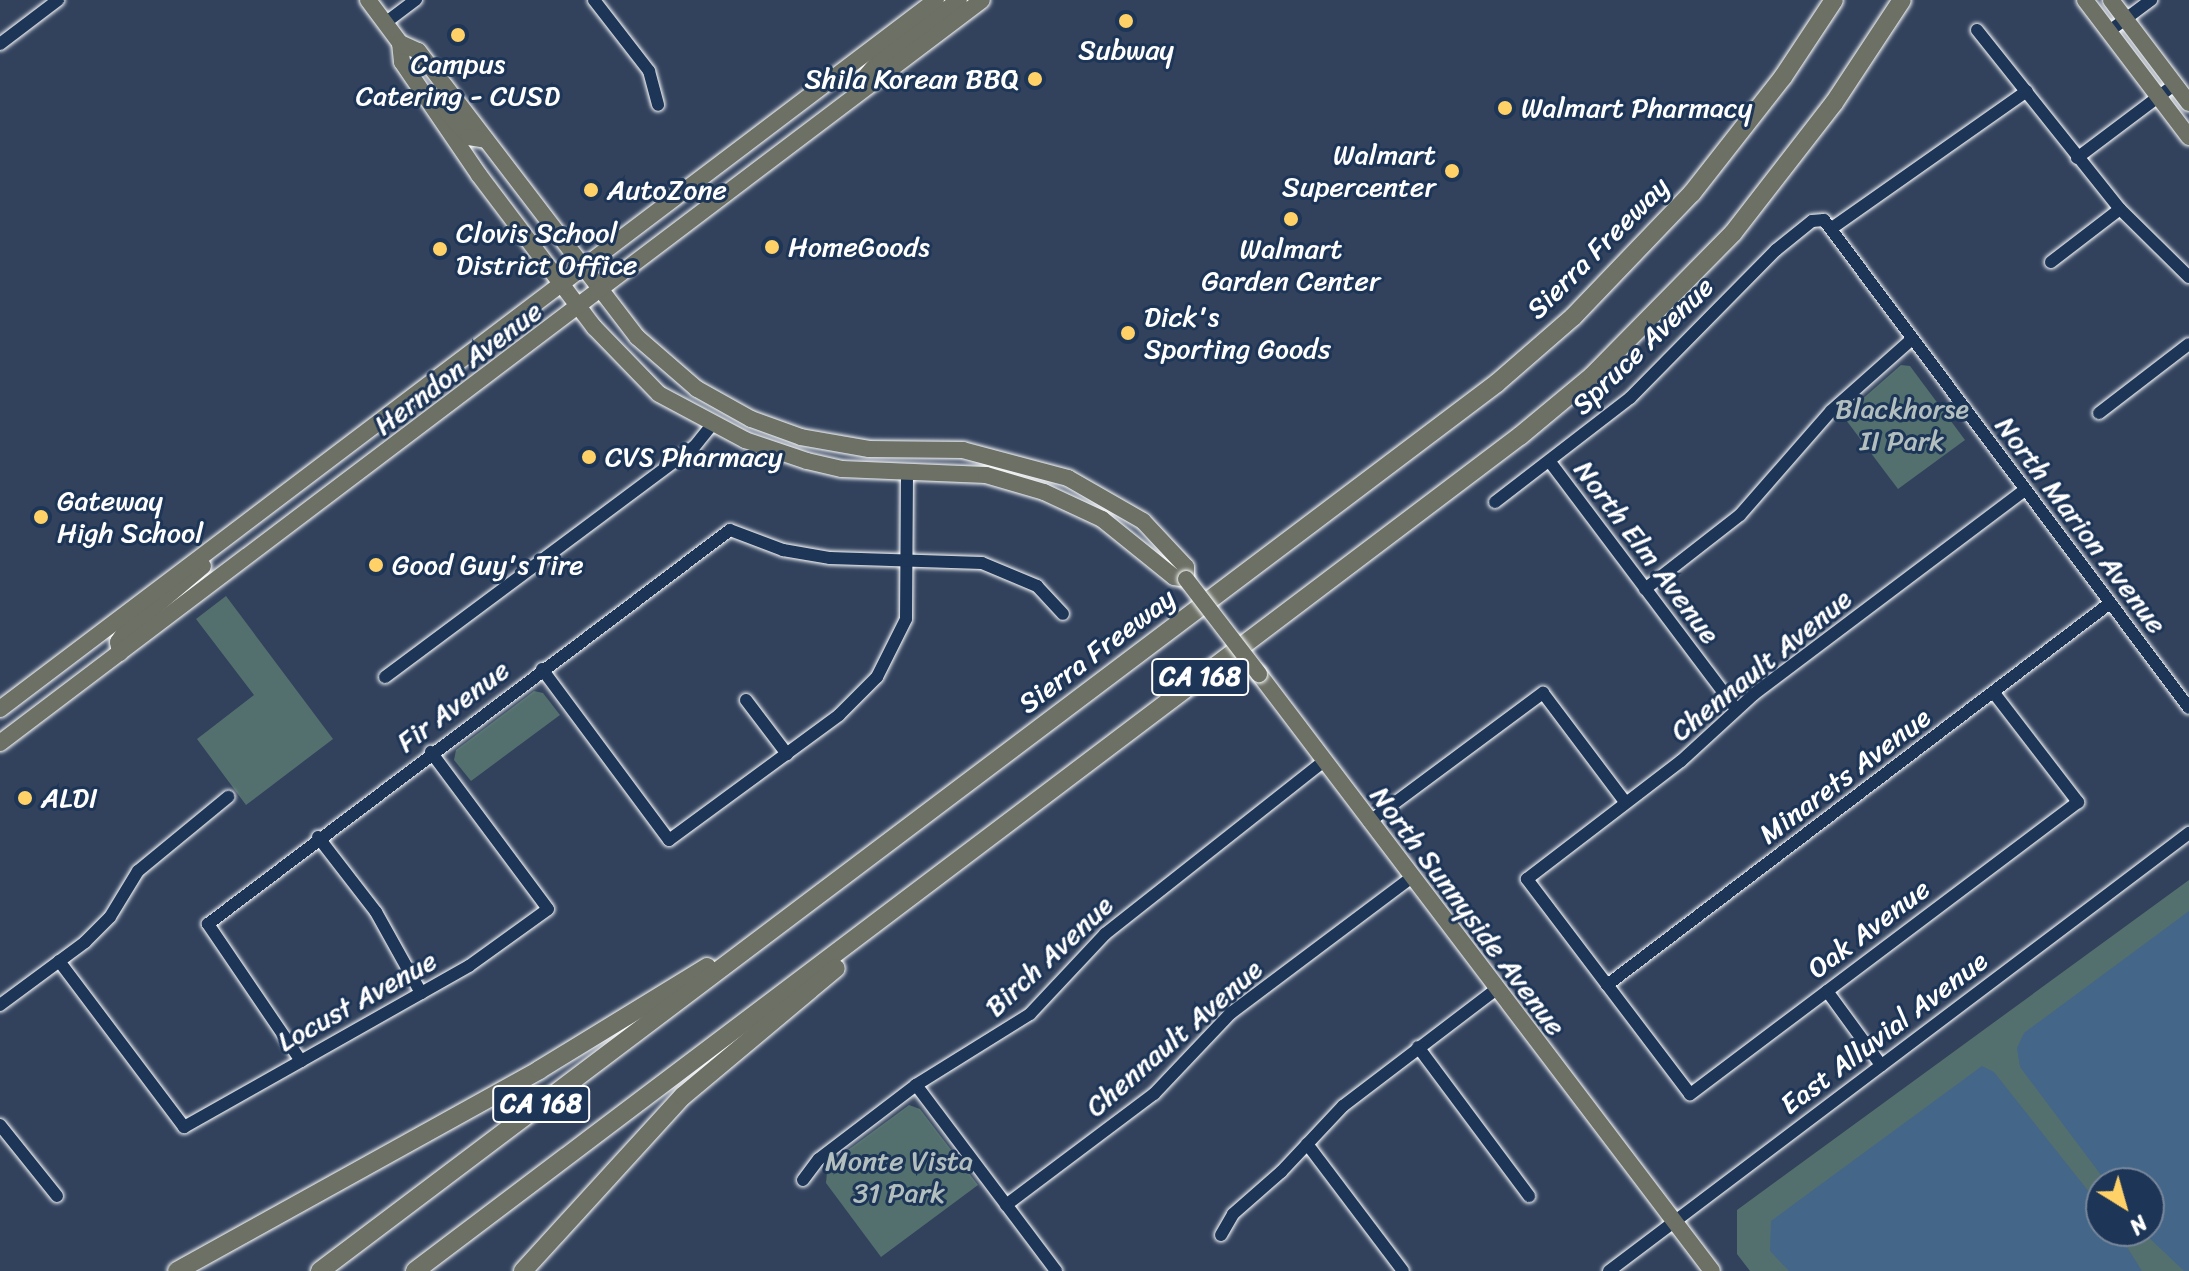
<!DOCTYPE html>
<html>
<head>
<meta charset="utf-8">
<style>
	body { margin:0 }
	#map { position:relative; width:2189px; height:1271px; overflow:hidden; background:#32425d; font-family:Sriracha,sans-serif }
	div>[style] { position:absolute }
	.green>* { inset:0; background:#53706f }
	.water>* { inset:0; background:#436689 }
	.roads { filter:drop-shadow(0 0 2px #fff) drop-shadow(0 0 2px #fff) }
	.minor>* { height:12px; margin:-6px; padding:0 6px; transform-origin:6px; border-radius:6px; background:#1d3557 }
	.major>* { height:16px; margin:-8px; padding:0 8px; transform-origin:8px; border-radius:8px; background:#6c7065 }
	.highway>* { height:18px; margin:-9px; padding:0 9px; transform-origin:9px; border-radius:9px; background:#6c7065 }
	.bridges { filter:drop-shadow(0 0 2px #fff) drop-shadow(0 0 2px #fff) }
	.major-bridge>* { height:16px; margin:-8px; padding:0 8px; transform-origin:8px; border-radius:8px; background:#6c7065 }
	.dots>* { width:22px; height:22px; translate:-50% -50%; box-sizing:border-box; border:4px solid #1d3557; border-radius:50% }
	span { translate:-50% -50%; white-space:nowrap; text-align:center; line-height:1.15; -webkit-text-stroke:6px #1d3557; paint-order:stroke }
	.shield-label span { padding:2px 6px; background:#1d3557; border:2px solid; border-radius:6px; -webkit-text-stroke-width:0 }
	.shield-label { font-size:26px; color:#fff; font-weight:700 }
	.poi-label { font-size:28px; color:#fff }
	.right { translate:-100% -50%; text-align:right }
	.left { translate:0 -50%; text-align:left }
	.street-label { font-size:28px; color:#fff }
	.park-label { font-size:28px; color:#b2bfbe }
	.north { position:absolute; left:2085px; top:1167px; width:80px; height:80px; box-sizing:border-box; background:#1d3557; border:2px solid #77869a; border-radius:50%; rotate:143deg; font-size:22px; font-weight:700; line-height:32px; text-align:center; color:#fff }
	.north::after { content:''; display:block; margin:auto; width:28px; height:36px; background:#ffd166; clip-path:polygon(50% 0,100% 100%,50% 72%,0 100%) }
</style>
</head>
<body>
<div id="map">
	<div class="green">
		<i style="clip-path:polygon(1901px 365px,1910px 366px,1965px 440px,1898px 489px,1843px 416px)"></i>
		<i style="clip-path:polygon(226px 596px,333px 739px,246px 805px,197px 739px,254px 695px,196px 619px)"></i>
		<i style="clip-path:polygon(534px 691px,543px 693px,560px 715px,471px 781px,454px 760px,456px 750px)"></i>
		<i style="clip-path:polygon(evenodd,2189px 880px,2189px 1271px,1750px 1271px,1737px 1254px,1737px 1210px,2189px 880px,2101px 1183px,2149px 1183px,2149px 1231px,2101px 1231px,2101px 1183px)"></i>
		<i style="clip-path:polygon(909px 1105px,920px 1109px,978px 1185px,881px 1257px,826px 1183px,827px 1172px,833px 1161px)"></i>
	</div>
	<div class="water">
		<i style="clip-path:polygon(2189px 911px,2189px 1271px,2184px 1271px,2142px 1231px,2149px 1231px,2149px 1183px,2107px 1183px,2020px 1067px,2017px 1048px,2024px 1033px)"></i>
		<i style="clip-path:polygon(1982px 1066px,1994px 1072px,2101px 1207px,2101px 1231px,2117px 1231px,2142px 1271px,1789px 1271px,1770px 1251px,1771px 1221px)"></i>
	</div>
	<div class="roads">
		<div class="minor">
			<i style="left:594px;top:0;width:90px;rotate:52.2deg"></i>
			<i style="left:649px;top:71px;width:35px;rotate:75deg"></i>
			<i style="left:385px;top:23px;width:39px;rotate:-37deg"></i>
			<i style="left:1977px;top:30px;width:229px;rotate:51.4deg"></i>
			<i style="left:2120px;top:209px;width:97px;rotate:44.6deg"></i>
			<i style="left:2108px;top:32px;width:54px;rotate:-36.7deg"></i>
			<i style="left:0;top:44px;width:73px;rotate:-37.2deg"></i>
			<i style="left:2077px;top:158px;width:121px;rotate:-37deg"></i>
			<i style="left:1832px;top:228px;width:238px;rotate:-35.1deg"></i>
			<i style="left:2051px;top:262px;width:87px;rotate:-37.5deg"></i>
			<i style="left:2099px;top:413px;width:113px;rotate:-37.5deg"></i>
			<i style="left:1550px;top:462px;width:309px;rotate:53deg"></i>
			<i style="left:1495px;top:502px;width:170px;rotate:-37.6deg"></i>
			<i style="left:1630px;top:398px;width:208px;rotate:-45.4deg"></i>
			<i style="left:1776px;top:250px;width:46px;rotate:-38.9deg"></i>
			<i style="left:1812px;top:221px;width:12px;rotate:-5deg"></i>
			<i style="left:1824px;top:220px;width:609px;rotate:53.21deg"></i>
			<i style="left:1645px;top:589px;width:120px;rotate:-37.9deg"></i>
			<i style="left:1740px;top:515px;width:138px;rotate:-48.8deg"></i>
			<i style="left:1831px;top:411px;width:108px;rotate:-41.6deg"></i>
			<i style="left:542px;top:669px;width:213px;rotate:53.4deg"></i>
			<i style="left:669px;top:840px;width:211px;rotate:-36.3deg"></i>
			<i style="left:839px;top:715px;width:54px;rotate:-45deg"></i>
			<i style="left:877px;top:677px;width:65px;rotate:-63.4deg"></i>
			<i style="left:906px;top:619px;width:147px;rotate:-89.6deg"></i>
			<i style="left:385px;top:677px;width:385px;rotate:-36.7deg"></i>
			<i style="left:694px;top:447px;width:28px;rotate:-51deg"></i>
			<i style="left:1994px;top:693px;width:138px;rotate:52.4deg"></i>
			<i style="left:2078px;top:802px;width:486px;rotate:143deg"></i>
			<i style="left:1690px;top:1094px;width:270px;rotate:-127.2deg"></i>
			<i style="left:1527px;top:879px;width:194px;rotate:-37.5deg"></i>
			<i style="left:1681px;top:761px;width:99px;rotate:-42.5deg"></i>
			<i style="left:1754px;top:694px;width:339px;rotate:-37deg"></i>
			<i style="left:746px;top:700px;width:68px;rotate:52.8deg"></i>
			<i style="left:1369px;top:822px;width:217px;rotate:-36.6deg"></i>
			<i style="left:1543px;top:693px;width:136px;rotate:53deg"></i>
			<i style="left:318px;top:837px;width:95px;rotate:52.3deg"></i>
			<i style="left:376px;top:912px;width:93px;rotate:60.9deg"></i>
			<i style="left:59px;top:961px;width:208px;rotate:53deg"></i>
			<i style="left:184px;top:1127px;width:134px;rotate:-29.4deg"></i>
			<i style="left:301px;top:1061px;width:193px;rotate:-29.5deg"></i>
			<i style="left:469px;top:966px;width:97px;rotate:-35.8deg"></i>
			<i style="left:548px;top:909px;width:196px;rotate:-126.7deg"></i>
			<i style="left:1607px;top:985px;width:632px;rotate:-37.21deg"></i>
			<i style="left:1827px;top:991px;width:92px;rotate:53.9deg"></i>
			<i style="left:0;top:1005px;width:106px;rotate:-36.5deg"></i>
			<i style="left:85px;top:942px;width:35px;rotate:-45deg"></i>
			<i style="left:110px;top:917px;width:54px;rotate:-58.7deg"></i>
			<i style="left:138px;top:871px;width:117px;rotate:-39.4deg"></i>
			<i style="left:1418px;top:1047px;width:186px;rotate:53.3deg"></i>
			<i style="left:301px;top:1061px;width:166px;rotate:-124.2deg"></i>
			<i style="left:208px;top:924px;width:654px;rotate:-37.05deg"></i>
			<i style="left:730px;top:530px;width:57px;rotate:20.7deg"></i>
			<i style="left:783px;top:550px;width:48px;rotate:9.7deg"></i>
			<i style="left:830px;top:558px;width:152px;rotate:1.9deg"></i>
			<i style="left:982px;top:563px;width:60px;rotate:22.7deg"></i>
			<i style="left:1037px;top:586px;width:38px;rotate:47deg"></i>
			<i style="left:916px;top:1085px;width:233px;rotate:53deg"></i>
			<i style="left:0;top:1125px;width:91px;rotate:51.2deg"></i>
			<i style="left:1307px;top:1144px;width:159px;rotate:52.9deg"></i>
			<i style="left:803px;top:1180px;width:26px;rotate:-53deg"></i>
			<i style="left:819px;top:1159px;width:122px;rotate:-37.3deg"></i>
			<i style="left:916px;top:1085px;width:134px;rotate:-31.9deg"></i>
			<i style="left:1030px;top:1014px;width:110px;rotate:-46.8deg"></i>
			<i style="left:1105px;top:934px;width:279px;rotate:-38.3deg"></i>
			<i style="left:1006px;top:1205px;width:185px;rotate:-36.9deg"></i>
			<i style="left:1154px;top:1094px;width:112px;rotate:-46.5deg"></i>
			<i style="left:1231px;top:1013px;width:225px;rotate:-36.9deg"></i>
			<i style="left:1221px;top:1235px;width:24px;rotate:-60deg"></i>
			<i style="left:1233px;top:1214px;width:64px;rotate:-41.2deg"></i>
			<i style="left:1281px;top:1172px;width:91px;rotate:-46.8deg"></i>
			<i style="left:1343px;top:1106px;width:191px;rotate:-37.3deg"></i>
			<i style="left:1609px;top:1271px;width:727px;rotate:-37.06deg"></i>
		</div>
		<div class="major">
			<i style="left:368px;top:0;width:54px;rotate:53.3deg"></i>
			<i style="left:400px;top:43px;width:19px;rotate:84deg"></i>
			<i style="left:402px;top:62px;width:137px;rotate:55.7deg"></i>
			<i style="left:479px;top:175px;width:191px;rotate:52.9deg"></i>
			<i style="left:594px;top:327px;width:93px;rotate:45.9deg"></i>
			<i style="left:659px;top:394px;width:98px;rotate:28.1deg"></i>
			<i style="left:745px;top:440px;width:65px;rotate:18.7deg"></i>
			<i style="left:807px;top:461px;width:36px;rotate:13deg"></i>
			<i style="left:842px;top:469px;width:144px;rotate:2.4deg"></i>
			<i style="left:986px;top:475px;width:60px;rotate:16.3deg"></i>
			<i style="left:1044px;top:492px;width:64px;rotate:25deg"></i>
			<i style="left:1102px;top:519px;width:92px;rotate:38.9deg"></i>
			<i style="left:1174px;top:577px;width:12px;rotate:9deg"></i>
			<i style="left:1186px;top:579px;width:12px;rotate:-90deg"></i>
			<i style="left:1186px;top:567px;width:63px;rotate:-133.1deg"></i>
			<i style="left:1143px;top:521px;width:86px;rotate:-150.2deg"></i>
			<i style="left:1068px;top:478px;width:109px;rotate:-165.1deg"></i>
			<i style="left:963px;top:450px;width:94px;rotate:-179.4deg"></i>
			<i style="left:869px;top:449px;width:69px;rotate:-170deg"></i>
			<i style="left:801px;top:437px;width:53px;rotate:-160.2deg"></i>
			<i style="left:751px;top:419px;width:62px;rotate:-150.9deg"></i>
			<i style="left:697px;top:389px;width:79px;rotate:-139.1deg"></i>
			<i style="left:637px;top:337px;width:360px;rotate:-127.4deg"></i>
			<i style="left:418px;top:51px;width:20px;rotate:-156deg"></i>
			<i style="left:2085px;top:0;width:172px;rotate:52.8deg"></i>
			<i style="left:2111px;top:0;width:129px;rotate:52.9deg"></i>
			<i style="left:860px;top:83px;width:30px;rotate:-49deg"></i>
			<i style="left:880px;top:60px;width:99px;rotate:-37.2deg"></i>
			<i style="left:440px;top:104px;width:44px;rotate:48.7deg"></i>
			<i style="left:469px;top:137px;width:17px;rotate:10deg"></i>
			<i style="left:120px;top:653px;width:11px;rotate:-100deg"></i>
			<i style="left:118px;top:642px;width:12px;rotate:-55deg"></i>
			<i style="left:125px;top:632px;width:102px;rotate:-40.2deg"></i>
			<i style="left:1259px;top:674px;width:749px;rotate:52.81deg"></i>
			<i style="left:0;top:709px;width:1174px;rotate:-37.14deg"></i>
			<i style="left:0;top:743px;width:1231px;rotate:-37.11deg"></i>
		</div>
		<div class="highway">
			<i style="left:177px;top:1271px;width:414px;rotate:-29deg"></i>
			<i style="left:539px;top:1070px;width:197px;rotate:-31.5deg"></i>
			<i style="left:320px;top:1271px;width:1474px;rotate:-37.03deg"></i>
			<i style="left:1497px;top:383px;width:101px;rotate:-41deg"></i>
			<i style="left:1573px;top:317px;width:172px;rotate:-46.2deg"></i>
			<i style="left:1692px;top:193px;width:147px;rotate:-51.9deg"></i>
			<i style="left:1783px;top:77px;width:92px;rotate:-56.5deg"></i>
			<i style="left:415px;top:1271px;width:1385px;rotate:-37.08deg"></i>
			<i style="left:1520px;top:436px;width:94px;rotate:-39.8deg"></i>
			<i style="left:1592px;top:376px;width:201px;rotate:-45.4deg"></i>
			<i style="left:1733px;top:233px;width:165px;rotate:-52.2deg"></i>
			<i style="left:1834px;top:103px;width:123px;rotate:-56.6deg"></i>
			<i style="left:523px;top:1271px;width:237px;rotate:-47.6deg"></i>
			<i style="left:683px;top:1096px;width:199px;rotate:-39.9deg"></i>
		</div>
	</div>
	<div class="bridges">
		<div class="major-bridge">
			<i style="left:1186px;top:579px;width:120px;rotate:52.5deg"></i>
		</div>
	</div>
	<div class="dots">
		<i style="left:1126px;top:21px;background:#ffd166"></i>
		<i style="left:458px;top:35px;background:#ffd166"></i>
		<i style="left:1035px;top:79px;background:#ffd166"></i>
		<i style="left:1505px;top:108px;background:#ffd166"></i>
		<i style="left:1452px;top:171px;background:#ffd166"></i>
		<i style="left:591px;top:190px;background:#ffd166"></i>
		<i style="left:1291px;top:219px;background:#ffd166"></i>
		<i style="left:772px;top:247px;background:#ffd166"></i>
		<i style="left:440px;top:249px;background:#ffd166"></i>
		<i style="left:1128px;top:333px;background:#ffd166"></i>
		<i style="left:589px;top:457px;background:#ffd166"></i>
		<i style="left:41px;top:517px;background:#ffd166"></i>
		<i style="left:376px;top:565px;background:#ffd166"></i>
		<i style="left:25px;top:798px;background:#ffd166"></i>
	</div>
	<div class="shield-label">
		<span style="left:1200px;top:677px">CA 168</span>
		<span style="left:541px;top:1104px">CA 168</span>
	</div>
	<div class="poi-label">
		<span style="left:1126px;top:50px">Subway</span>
		<span style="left:458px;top:80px">Campus<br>Catering - CUSD</span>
		<span class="right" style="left:1019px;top:79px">Shila Korean BBQ</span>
		<span class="left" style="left:1521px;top:108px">Walmart Pharmacy</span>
		<span class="right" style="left:1436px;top:171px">Walmart<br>Supercenter</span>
		<span class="left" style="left:607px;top:190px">AutoZone</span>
		<span class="left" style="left:456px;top:249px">Clovis School<br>District Office</span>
		<span class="left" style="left:788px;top:247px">HomeGoods</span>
		<span style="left:1291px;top:265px">Walmart<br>Garden Center</span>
		<span class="left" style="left:1144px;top:333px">Dick's<br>Sporting Goods</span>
		<span class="left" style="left:605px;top:457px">CVS Pharmacy</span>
		<span class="left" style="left:57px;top:517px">Gateway<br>High School</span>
		<span class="left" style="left:392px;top:565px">Good Guy's Tire</span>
		<span class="left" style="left:41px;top:798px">ALDI</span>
	</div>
	<div class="street-label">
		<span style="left:1598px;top:248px;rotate:-45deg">Sierra Freeway</span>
		<span style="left:1643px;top:346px;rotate:-44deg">Spruce Avenue</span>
		<span style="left:458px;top:368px;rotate:-37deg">Herndon Avenue</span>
		<span style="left:2081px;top:525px;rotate:53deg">North Marion Avenue</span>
		<span style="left:1647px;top:552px;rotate:53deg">North Elm Avenue</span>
		<span style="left:1097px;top:651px;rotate:-37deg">Sierra Freeway</span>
		<span style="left:1761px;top:665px;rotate:-39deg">Chennault Avenue</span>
		<span style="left:453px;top:706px;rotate:-37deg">Fir Avenue</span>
		<span style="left:1845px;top:776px;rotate:-37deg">Minarets Avenue</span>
		<span style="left:1468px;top:911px;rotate:53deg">North Sunnyside Avenue</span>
		<span style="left:1869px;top:929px;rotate:-37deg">Oak Avenue</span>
		<span style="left:1049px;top:956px;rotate:-43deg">Birch Avenue</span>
		<span style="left:357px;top:1001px;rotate:-29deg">Locust Avenue</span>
		<span style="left:1884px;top:1033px;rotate:-37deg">East Alluvial Avenue</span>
		<span style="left:1174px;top:1038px;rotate:-41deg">Chennault Avenue</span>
	</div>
	<div class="park-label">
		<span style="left:1902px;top:425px">Blackhorse<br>II Park</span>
		<span style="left:899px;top:1177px">Monte Vista<br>31 Park</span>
	</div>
	<div class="north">N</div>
</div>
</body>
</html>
